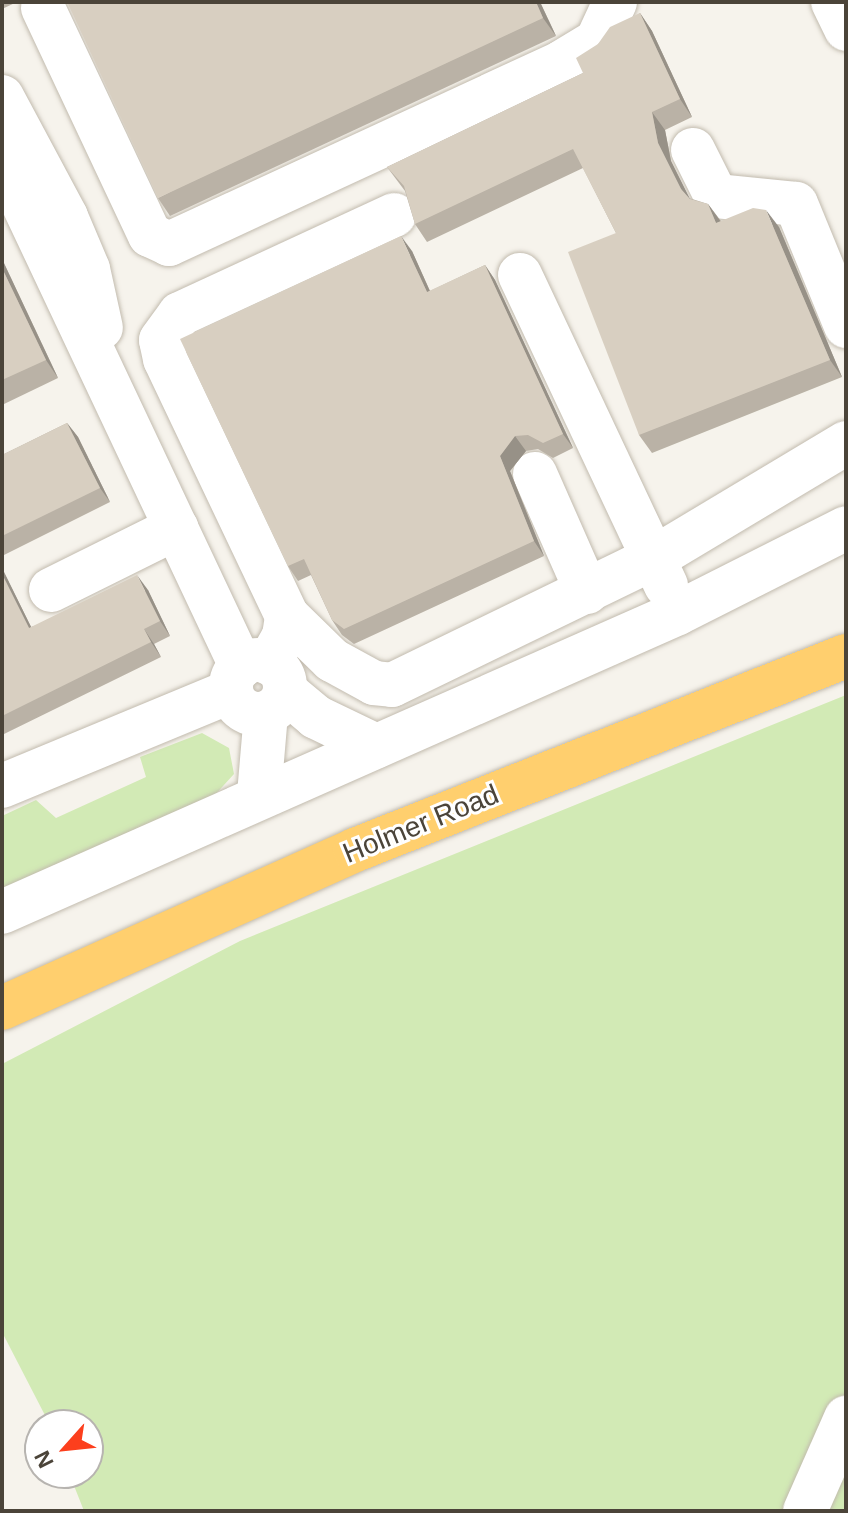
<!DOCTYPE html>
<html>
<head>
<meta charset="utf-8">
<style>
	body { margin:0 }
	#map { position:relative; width:848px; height:1513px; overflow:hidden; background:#f6f3ec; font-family:Arial,sans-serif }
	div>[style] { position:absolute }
	.green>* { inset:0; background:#d2eab5 }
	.roads { filter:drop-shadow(0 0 2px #c2bbae) drop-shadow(0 0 2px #c2bbae) }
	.minor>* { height:44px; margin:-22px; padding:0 22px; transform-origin:22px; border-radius:22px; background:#fff }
	.minor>.ring { margin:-22px; padding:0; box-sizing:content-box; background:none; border:44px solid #fff; border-radius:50% }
	.highway>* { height:44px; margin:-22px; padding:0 22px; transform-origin:22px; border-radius:22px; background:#ffcf6e }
	.wall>* { inset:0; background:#bab2a6 }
	.shaded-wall>* { inset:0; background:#979187 }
	.building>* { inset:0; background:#d8cfc1 }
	span { translate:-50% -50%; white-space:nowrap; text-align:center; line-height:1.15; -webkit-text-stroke:6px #fff; paint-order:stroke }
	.street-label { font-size:28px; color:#4b4439 }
	.frame { position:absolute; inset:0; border:4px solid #4b4439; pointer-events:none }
	.north { position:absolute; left:24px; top:1409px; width:80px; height:80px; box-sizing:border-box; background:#fff; border:2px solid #b7b4b0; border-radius:50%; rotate:243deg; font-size:22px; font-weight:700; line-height:32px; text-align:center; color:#4b4439 }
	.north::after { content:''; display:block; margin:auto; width:28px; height:36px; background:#fc3f1d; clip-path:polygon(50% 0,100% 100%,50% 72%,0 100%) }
</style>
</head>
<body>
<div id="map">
	<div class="green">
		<i style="clip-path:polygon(846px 695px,846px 1511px,84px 1511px,69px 1473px,88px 1473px,88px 1425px,50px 1425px,2px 1332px,2px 1064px,240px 941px)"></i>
		<i style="clip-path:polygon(202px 733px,229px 748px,234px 774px,213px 797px,2px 890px,2px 816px,36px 800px,56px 818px,146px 777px,140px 757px)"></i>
	</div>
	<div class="roads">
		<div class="minor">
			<i style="left:833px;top:2px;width:30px;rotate:64deg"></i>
			<i style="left:43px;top:8px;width:251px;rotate:64.8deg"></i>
			<i style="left:150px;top:235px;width:21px;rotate:25deg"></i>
			<i style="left:169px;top:244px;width:433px;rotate:-24.8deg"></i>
			<i style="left:562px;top:62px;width:41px;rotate:-31deg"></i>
			<i style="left:597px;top:41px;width:43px;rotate:-65.2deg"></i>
			<i style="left:2px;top:97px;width:136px;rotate:61.9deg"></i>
			<i style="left:66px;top:217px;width:56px;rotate:67.1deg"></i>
			<i style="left:88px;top:269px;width:60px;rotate:77.6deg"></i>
			<i style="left:693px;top:150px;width:51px;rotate:63.4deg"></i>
			<i style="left:716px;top:196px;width:80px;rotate:5.7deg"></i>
			<i style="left:796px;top:204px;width:132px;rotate:67.7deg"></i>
			<i style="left:2px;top:159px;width:561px;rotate:64.76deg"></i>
			<i style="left:520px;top:275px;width:343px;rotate:64.8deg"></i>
			<i style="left:535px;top:474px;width:129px;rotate:66.2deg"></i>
			<i style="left:51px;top:590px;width:140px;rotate:-26.4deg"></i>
			<i style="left:287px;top:616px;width:63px;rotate:44.4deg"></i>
			<i style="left:332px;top:660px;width:48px;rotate:28.7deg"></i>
			<i style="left:374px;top:683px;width:18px;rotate:6deg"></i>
			<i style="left:392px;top:685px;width:291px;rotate:-25.9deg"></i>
			<i style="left:654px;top:558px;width:224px;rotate:-30.9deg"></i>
			<i class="ring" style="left:231px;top:660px;width:10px;height:10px"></i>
			<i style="left:269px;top:663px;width:31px;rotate:-61deg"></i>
			<i style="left:284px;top:636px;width:20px;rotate:-81deg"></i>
			<i style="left:287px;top:616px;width:284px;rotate:-115.4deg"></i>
			<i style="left:165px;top:359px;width:19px;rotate:-102deg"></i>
			<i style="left:161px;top:340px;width:32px;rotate:-54deg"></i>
			<i style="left:180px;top:314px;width:236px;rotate:-24.8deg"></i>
			<i style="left:285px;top:691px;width:40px;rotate:40deg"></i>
			<i style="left:316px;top:717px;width:67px;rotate:25.8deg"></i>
			<i style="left:2px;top:786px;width:248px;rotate:-22.5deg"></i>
			<i style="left:259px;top:795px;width:82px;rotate:-85.1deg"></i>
			<i style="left:2px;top:912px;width:739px;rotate:-23.86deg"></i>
			<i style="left:678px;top:613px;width:188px;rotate:-26.8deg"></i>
			<i style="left:805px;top:1511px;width:102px;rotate:-66.2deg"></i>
		</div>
		<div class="highway">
			<i style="left:2px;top:1008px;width:387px;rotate:-24.1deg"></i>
			<i style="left:355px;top:850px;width:528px;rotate:-21.56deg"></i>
		</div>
	</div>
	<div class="wall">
		<i style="clip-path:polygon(2px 2px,17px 2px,2px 9px)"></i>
		<i style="clip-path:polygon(540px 2px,556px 36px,170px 216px,158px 198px)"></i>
		<i style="clip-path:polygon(640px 13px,652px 31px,692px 117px,665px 130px,671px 161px,689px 198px,708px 204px,721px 221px,779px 227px,842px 377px,652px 453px,639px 435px,616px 233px,583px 168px,427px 242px,415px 224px,405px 191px,387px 167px,583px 73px,598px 44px)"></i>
		<i style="clip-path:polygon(412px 251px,430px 291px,485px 265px,495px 280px,573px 448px,553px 458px,538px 449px,526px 451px,510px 471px,544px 556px,354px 644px,342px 635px,332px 620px,311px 575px,298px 581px,288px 566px)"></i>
		<i style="clip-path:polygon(2px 259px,58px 378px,2px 405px)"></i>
		<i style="clip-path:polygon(67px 423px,78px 437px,110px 502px,2px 556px,2px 455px)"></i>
		<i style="clip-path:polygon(2px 568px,31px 627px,148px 590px,170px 636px,154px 644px,161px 657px,2px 735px)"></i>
	</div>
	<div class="shaded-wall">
		<i style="clip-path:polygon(536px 2px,540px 2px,556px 36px,543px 18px)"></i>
		<i style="clip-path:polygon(640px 13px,652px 31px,692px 117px,680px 99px)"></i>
		<i style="clip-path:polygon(652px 112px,665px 130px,671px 161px,694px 207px,681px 189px,658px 143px)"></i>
		<i style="clip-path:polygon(708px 204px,721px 222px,716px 223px)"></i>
		<i style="clip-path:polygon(766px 210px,779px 227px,842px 377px,830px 360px)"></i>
		<i style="clip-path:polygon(401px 236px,412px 251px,437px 307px,427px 292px)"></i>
		<i style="clip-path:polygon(2px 259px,58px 378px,46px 360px,2px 268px)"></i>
		<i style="clip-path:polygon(485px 265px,495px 280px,573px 448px,563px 434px)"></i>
		<i style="clip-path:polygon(67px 423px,78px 437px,110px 502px,100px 488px)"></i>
		<i style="clip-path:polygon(515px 436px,526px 451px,510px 471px,544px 556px,534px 541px,500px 456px)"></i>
		<i style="clip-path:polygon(2px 568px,39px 643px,29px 628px,2px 574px)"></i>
		<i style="clip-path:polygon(137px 575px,148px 590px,170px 636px,160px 621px)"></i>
		<i style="clip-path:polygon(144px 629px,154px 644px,161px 657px,151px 642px)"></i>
	</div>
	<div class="building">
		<i style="clip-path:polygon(67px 2px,536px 2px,543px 18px,158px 198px)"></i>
		<i style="clip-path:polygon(640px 13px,680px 99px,652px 112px,658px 143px,681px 189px,690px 199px,708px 204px,716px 223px,753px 208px,766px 210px,830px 360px,639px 435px,568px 252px,616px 233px,573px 149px,415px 224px,404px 186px,387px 167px,583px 73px,576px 58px,598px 44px,610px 27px)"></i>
		<i style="clip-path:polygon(401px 236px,427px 292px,485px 265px,563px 434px,543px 443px,528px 435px,515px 436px,500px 456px,534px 541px,344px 629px,332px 620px,304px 559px,288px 566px,180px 339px)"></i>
		<i style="clip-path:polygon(2px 268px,46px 360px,2px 380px)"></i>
		<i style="clip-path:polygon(67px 423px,100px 488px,2px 536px,2px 455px)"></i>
		<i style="clip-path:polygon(2px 574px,29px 628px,137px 575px,160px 621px,144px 629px,151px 642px,2px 716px)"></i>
	</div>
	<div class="street-label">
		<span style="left:421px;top:824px;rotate:-22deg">Holmer Road</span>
	</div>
	<div class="frame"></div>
	<div class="north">N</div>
</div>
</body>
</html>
